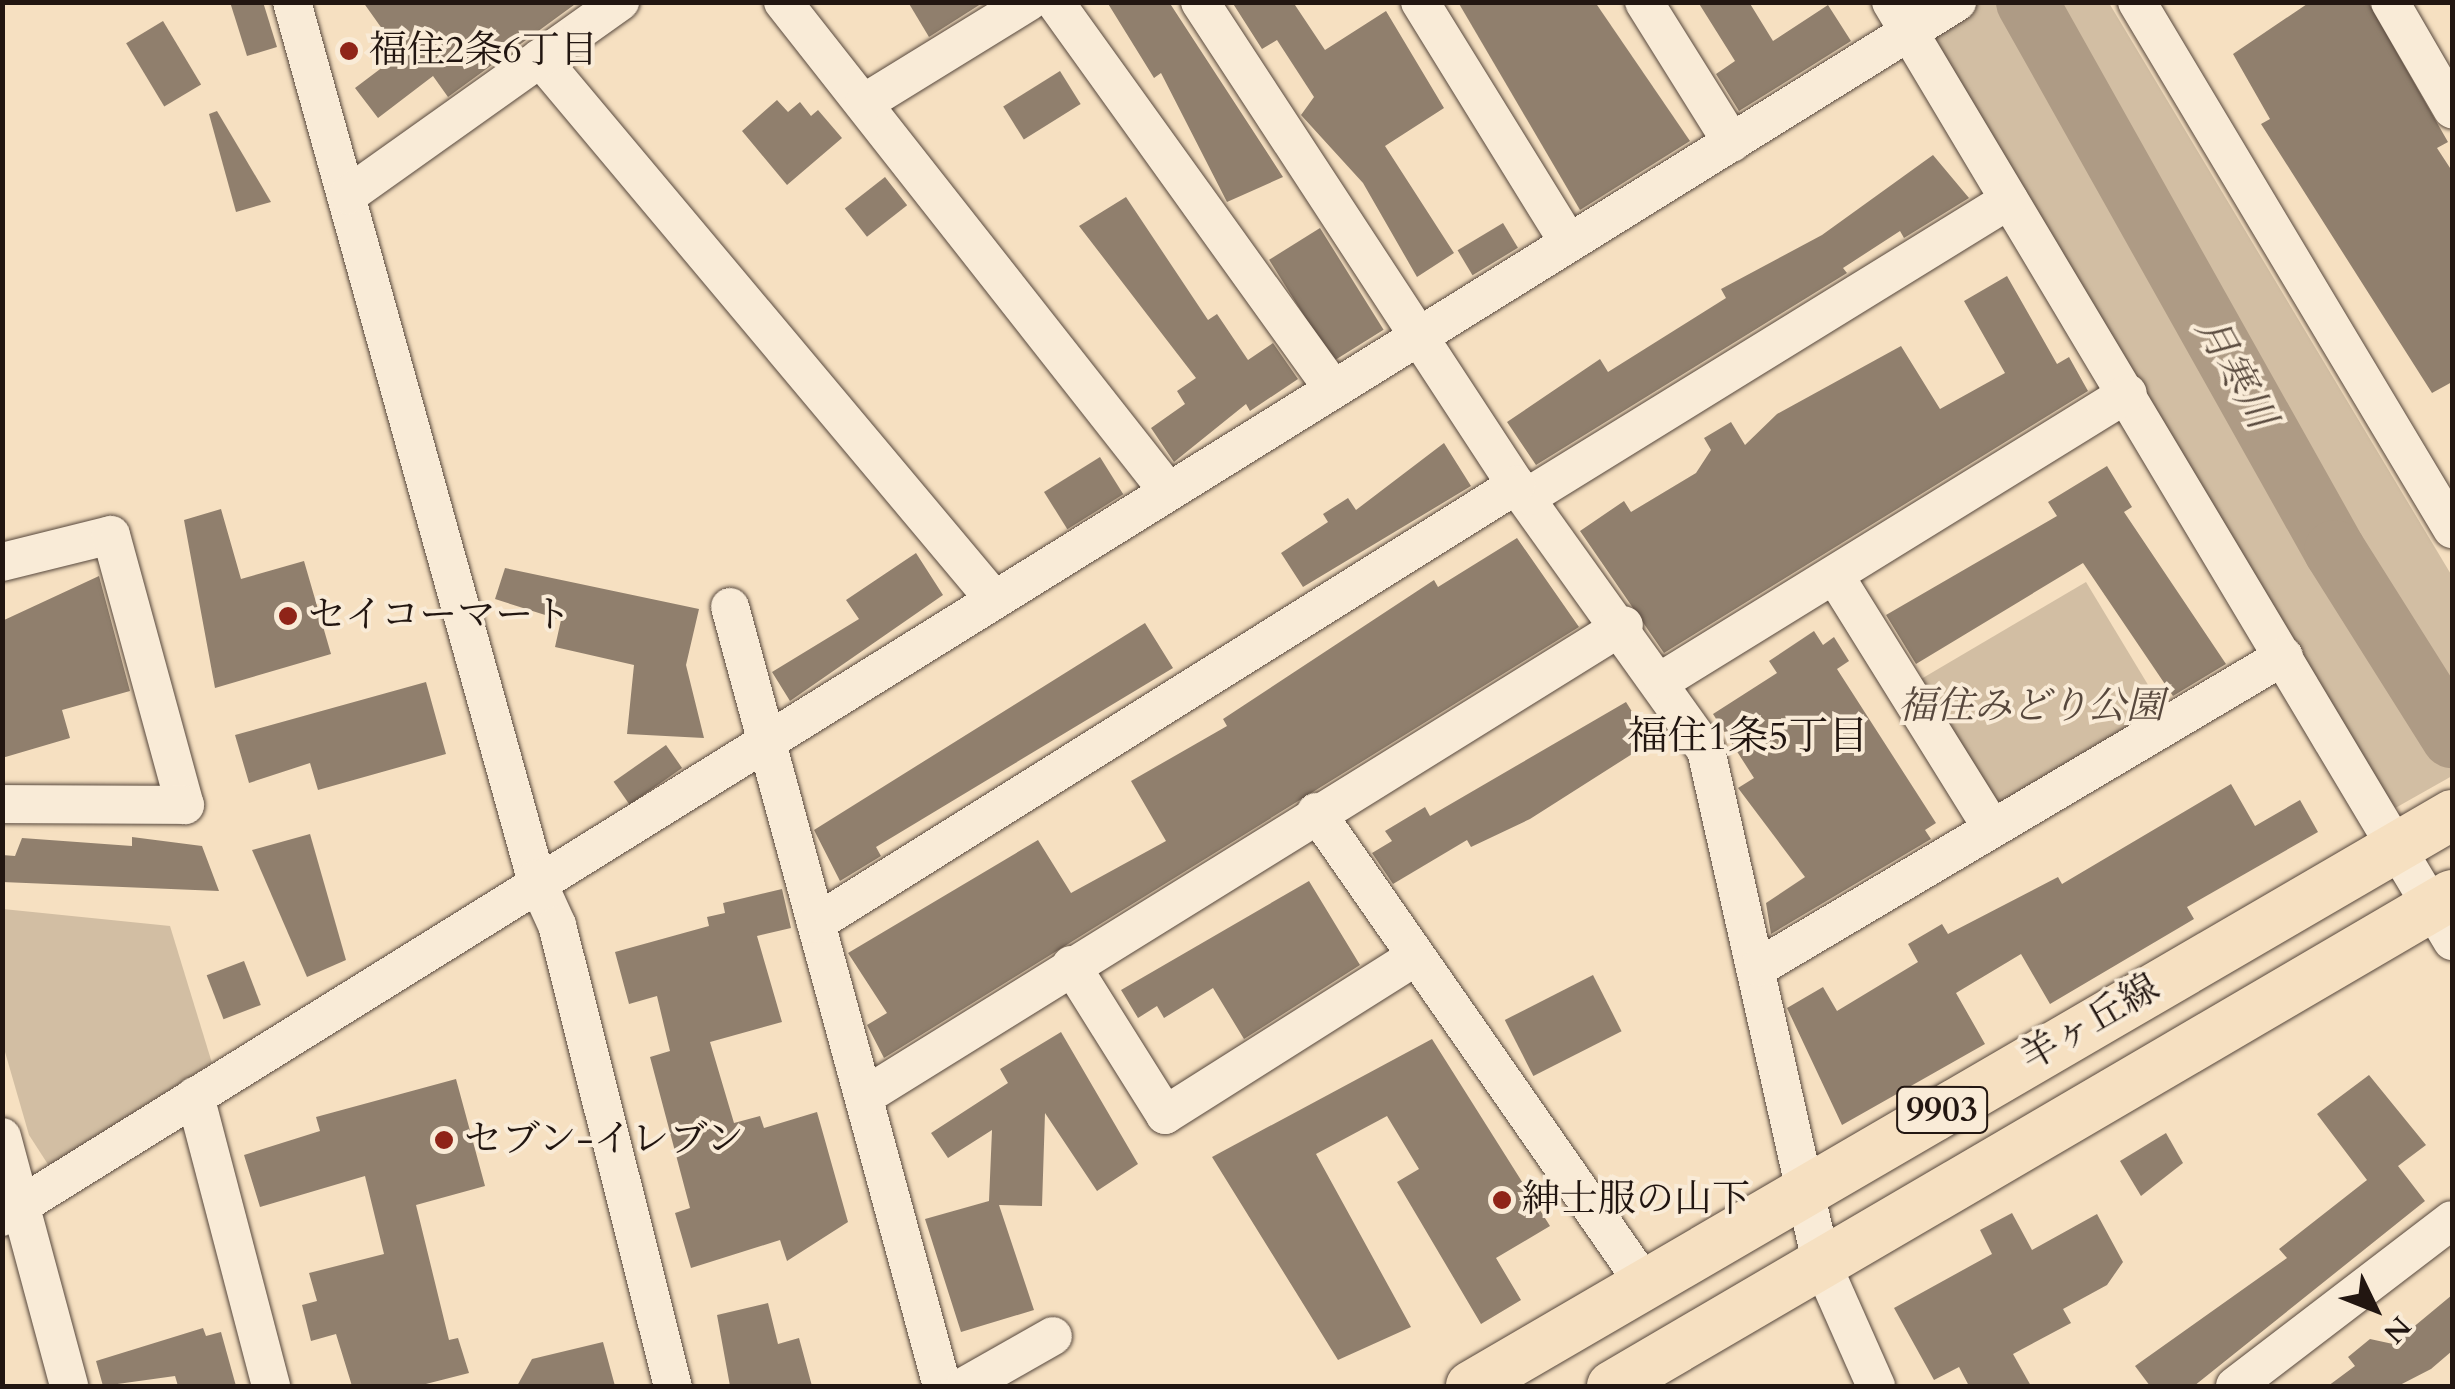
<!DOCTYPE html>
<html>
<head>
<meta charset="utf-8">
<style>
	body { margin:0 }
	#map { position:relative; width:2455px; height:1389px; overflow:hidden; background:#f6e0c1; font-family:Cardo,"Noto Serif JP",serif }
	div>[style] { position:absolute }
	.green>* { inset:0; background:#d2bea3 }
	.river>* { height:62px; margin:-31px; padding:0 31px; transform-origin:31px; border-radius:31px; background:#ae9b85 }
	.building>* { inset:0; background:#907f6d; transform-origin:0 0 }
	.roads { filter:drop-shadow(0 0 2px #57483d) drop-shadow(0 0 2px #57483d) }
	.minor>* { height:38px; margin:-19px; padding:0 19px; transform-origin:19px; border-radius:19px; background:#f9ebd7 }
	.major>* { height:50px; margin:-25px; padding:0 25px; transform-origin:25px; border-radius:25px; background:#f6e0c1 }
	.dots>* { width:28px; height:28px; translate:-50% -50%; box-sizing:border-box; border:5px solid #f9ebd7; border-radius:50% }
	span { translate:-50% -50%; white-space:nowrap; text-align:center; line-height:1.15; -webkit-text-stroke:8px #f9ebd7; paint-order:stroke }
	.shield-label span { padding:2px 8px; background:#f9ebd7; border:2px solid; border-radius:8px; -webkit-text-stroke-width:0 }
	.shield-label { font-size:35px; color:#221611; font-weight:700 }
	.poi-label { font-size:38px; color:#221611 }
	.left { translate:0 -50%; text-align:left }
	.park-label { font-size:38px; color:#57483d; font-style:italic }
	.street-label { font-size:38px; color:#221611 }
	.water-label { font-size:40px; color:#5a4b3f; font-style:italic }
	.neighbourhood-label { font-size:40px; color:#221611 }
	.frame { position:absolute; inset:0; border:5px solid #221611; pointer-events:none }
	.north { position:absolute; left:2325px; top:1259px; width:100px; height:100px; -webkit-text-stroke:8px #f9ebd7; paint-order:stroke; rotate:133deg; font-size:28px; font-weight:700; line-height:40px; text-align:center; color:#221611 }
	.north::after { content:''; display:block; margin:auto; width:35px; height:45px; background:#221611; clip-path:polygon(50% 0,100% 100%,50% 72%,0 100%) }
</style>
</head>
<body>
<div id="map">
	<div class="green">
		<i style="clip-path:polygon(1907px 3px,2109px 3px,2452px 576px,2452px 776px,2390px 811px)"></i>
		<i style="clip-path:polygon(2086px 582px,2168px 718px,2014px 810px,1998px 803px,1916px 682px)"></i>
		<i style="clip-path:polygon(3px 909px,170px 926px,212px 1063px,49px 1166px,29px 1135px,3px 1045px)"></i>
	</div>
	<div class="river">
		<i style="left:2027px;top:2px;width:629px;rotate:60.71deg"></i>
		<i style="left:2335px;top:551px;width:220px;rotate:57.8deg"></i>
	</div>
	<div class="building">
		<i style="clip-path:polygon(230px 2px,263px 2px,277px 47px,247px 56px)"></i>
		<i style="clip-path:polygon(363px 2px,578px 2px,448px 97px,433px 76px,378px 118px,355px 88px,400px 54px)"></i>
		<i style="clip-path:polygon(908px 2px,984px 2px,929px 37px)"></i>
		<i style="clip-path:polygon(1107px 2px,1169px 2px,1283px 177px,1227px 202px,1161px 73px,1154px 78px)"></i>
		<i style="clip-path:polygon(1232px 2px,1293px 2px,1325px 50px,1386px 11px,1444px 108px,1385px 146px,1454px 253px,1417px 277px,1363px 183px,1301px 115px,1314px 97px,1277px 40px,1262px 49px)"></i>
		<i style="clip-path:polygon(1458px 2px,1595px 2px,1690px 141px,1580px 210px)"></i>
		<i style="clip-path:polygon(1698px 2px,1749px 2px,1773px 41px,1828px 5px,1851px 41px,1739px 111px,1716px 74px,1735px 61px)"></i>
		<i style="clip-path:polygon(2310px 2px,2368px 2px,2448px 142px,2437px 148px,2452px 171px,2452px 382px,2432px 393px,2261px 124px,2270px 119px,2233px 54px)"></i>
		<i style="left:163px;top:21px;width:74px;height:43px;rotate:59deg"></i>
		<i style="left:1060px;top:71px;width:39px;height:67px;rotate:58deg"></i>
		<i style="clip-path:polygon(777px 100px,788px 112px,800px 102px,811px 116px,818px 110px,842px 138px,787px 185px,742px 131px)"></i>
		<i style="clip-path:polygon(217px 111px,271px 202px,236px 212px,209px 114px)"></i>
		<i style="clip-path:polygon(1933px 155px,1969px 198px,1904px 238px,1900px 231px,1843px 268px,1847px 273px,1536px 465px,1507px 422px,1600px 359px,1608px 372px,1726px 298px,1721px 289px,1822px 235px)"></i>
		<i style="left:885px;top:177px;width:36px;height:51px;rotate:52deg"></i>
		<i style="clip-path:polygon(1126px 197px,1208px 320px,1217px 314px,1248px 360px,1273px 343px,1298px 379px,1250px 411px,1246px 404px,1174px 462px,1151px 428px,1185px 404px,1177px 391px,1196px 378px,1079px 226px)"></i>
		<i style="left:1503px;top:223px;width:29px;height:53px;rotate:59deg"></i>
		<i style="left:1320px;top:228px;width:120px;height:60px;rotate:58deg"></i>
		<i style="clip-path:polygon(2007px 276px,2057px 364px,2069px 357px,2088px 391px,1664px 653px,1580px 531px,1624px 501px,1631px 512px,1696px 473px,1711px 450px,1704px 438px,1731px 422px,1745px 445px,1777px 414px,1901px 346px,1940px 409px,2005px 373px,1964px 301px)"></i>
		<i style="clip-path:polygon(1444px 443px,1471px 486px,1303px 587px,1281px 553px,1328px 522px,1323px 514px,1348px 498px,1356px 510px)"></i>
		<i style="left:1100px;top:457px;width:44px;height:66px;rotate:58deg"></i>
		<i style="clip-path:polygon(2107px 466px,2132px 507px,2124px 512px,2226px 664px,2173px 696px,2083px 563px,1916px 664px,1886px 615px,2057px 516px,2048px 502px)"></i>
		<i style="clip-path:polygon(221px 509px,241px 579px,304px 561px,331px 654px,215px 688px,184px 520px)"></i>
		<i style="clip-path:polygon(1517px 538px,1579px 627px,884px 1058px,867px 1025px,887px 1013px,848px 953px,1038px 840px,1071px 893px,1166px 841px,1131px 781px,1227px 726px,1223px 719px,1434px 580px,1438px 587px)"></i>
		<i style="clip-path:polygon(916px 553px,943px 595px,790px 701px,772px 672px,859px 619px,846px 600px)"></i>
		<i style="clip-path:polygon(505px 568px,699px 609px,686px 665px,704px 738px,627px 734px,634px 665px,555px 647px,561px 620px,495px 599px)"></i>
		<i style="clip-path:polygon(99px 576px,130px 691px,62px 710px,70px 738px,2px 758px,2px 621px)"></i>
		<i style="clip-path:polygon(1145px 623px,1173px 668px,876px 847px,881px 856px,840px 881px,814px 830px)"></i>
		<i style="clip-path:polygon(1814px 631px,1823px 645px,1834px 637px,1849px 661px,1837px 669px,1936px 823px,1925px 830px,1931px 839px,1771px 934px,1766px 903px,1805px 877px,1738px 788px,1754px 778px,1713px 714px,1777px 673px,1769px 661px)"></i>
		<i style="clip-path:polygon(426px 682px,446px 754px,318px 790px,310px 763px,249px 783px,235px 735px)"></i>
		<i style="clip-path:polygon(1626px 702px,1651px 742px,1530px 819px,1471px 847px,1467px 840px,1393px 884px,1372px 853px,1392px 841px,1385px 831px,1425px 807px,1430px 816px)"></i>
		<i style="left:666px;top:745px;width:28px;height:64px;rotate:55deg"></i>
		<i style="clip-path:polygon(2231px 784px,2255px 826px,2300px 800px,2318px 832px,2187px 907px,2194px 919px,2050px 1004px,2021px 954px,1956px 993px,1985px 1044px,1842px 1125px,1787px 1008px,1823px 987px,1837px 1011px,1918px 962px,1908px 944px,1942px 924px,1948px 934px,2058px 877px,2062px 884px)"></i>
		<i style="clip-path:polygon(310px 834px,346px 960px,307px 977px,252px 850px)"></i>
		<i style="clip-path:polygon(132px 837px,202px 846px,219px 891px,2px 882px,2px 855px,15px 856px,22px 838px,132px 846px)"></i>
		<i style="clip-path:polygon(1309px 881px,1360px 965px,1244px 1039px,1213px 988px,1164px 1018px,1157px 1006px,1138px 1018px,1121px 990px)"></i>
		<i style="clip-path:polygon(782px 889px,791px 928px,757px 936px,782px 1022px,710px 1042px,734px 1123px,760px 1116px,764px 1128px,817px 1112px,848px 1222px,787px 1261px,780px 1240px,691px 1268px,675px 1213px,690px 1208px,650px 1057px,670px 1051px,657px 996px,629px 1004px,615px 952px,709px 926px,707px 917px,725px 913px,723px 903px)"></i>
		<i style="left:244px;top:961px;width:47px;height:40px;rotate:69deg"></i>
		<i style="left:1593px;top:975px;width:63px;height:99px;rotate:63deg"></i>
		<i style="clip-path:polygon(1061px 1032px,1138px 1164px,1097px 1191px,1045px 1113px,1042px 1206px,999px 1205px,1034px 1310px,961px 1332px,925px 1219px,989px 1201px,992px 1130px,948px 1158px,931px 1133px,1008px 1083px,1000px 1069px)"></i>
		<i style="clip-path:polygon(1432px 1039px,1550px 1226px,1496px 1258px,1521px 1300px,1481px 1324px,1397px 1182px,1419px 1169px,1387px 1116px,1316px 1154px,1411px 1327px,1338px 1360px,1212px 1157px)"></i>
		<i style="clip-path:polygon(2369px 1075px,2426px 1145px,2398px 1166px,2425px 1201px,2194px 1386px,2150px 1386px,2135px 1366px,2287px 1258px,2279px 1249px,2367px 1180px,2317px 1114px)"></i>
		<i style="clip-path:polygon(456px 1079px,485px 1186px,416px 1205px,449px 1340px,458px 1338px,469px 1373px,418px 1386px,352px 1386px,336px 1334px,311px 1341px,302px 1305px,317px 1301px,309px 1273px,384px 1254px,365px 1176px,260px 1207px,244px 1155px,320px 1131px,316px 1117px)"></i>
		<i style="clip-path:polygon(2166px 1133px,2183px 1163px,2141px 1196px,2120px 1161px)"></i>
		<i style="clip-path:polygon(2012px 1213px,2032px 1250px,2097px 1214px,2123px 1262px,2107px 1285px,2063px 1309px,2071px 1323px,2013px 1354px,2031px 1386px,1969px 1386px,1959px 1367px,1934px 1380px,1894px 1308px,1992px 1254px,1980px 1230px)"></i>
		<i style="clip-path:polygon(2452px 1295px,2452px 1351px,2431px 1369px,2398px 1386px,2328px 1386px,2355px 1366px,2348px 1357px,2370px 1339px,2393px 1344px)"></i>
		<i style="clip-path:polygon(768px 1303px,778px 1344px,799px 1338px,812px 1386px,730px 1386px,717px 1315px)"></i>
		<i style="clip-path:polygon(203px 1328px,206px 1336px,221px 1332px,236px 1386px,178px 1386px,175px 1376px,103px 1386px,96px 1361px)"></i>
		<i style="clip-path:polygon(603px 1342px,615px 1386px,517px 1386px,532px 1359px)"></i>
	</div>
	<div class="roads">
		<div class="minor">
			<i style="left:292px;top:2px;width:910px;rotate:74.45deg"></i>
			<i style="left:536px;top:879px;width:51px;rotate:65.5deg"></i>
			<i style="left:557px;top:925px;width:475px;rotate:75.9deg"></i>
			<i style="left:783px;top:2px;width:621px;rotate:51.8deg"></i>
			<i style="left:1055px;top:2px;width:474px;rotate:54.3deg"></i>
			<i style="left:1200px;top:2px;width:577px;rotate:56.81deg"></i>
			<i style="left:1516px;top:485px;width:326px;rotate:54.4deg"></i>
			<i style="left:1706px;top:750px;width:525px;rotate:77.34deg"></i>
			<i style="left:1821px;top:1262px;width:136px;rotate:66.1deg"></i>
			<i style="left:1420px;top:2px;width:283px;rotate:58.3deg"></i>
			<i style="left:1644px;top:2px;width:166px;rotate:58deg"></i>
			<i style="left:1891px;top:2px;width:1094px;rotate:59.14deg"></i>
			<i style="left:2137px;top:2px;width:614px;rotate:59.13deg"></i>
			<i style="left:2390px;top:2px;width:124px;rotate:59.9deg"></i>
			<i style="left:540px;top:58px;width:705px;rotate:50.01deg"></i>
			<i style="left:864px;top:103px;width:193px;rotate:-31.6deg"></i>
			<i style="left:348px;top:195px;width:334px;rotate:-35.4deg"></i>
			<i style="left:1529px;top:496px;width:564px;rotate:-31.66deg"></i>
			<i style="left:2px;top:562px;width:112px;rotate:-13.9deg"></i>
			<i style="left:111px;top:535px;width:280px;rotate:74.7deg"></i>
			<i style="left:185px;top:805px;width:183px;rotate:-179.7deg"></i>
			<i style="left:1835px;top:576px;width:297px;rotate:58.1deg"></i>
			<i style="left:730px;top:607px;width:807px;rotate:74.78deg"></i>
			<i style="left:1663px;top:680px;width:546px;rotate:-31.68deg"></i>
			<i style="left:1316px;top:812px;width:574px;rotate:55.15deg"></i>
			<i style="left:816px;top:923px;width:826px;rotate:-32.03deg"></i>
			<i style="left:1071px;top:965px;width:177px;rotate:57.9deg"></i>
			<i style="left:1165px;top:1115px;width:296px;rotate:-32.3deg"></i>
			<i style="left:1759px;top:967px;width:610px;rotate:-30.64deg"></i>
			<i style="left:195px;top:1096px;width:300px;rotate:75.3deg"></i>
			<i style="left:865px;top:1096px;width:893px;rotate:-31.82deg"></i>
			<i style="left:2px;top:1137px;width:258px;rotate:74.9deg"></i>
			<i style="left:2px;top:1217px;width:2302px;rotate:-31.86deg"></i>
			<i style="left:965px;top:1386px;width:101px;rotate:-29.6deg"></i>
			<i style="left:2235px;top:1386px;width:273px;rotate:-37.4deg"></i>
		</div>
		<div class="major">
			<i style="left:1471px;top:1386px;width:1135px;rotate:-30.2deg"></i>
			<i style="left:1612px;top:1386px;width:973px;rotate:-30.31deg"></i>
		</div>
	</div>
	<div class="dots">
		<i style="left:349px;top:51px;background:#8f2418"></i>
		<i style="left:288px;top:616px;background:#8f2418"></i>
		<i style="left:444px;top:1140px;background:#8f2418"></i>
		<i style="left:1502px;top:1200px;background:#8f2418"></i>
	</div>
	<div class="shield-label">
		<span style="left:1942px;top:1110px">9903</span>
	</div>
	<div class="poi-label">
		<span class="left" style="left:369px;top:51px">福住2条6丁目</span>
		<span class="left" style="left:308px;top:616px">セイコーマート</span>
		<span class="left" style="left:464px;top:1140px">セブン-イレブン</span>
		<span class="left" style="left:1522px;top:1200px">紳士服の山下</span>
	</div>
	<div class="park-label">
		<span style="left:2031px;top:707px">福住みどり公園</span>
	</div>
	<div class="street-label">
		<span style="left:2090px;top:1023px;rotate:-30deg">羊ヶ丘線</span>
	</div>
	<div class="water-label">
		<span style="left:2235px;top:373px;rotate:61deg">月寒川</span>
	</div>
	<div class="neighbourhood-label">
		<span style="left:1748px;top:737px">福住1条5丁目</span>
	</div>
	<div class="frame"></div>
	<div class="north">N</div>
</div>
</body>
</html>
